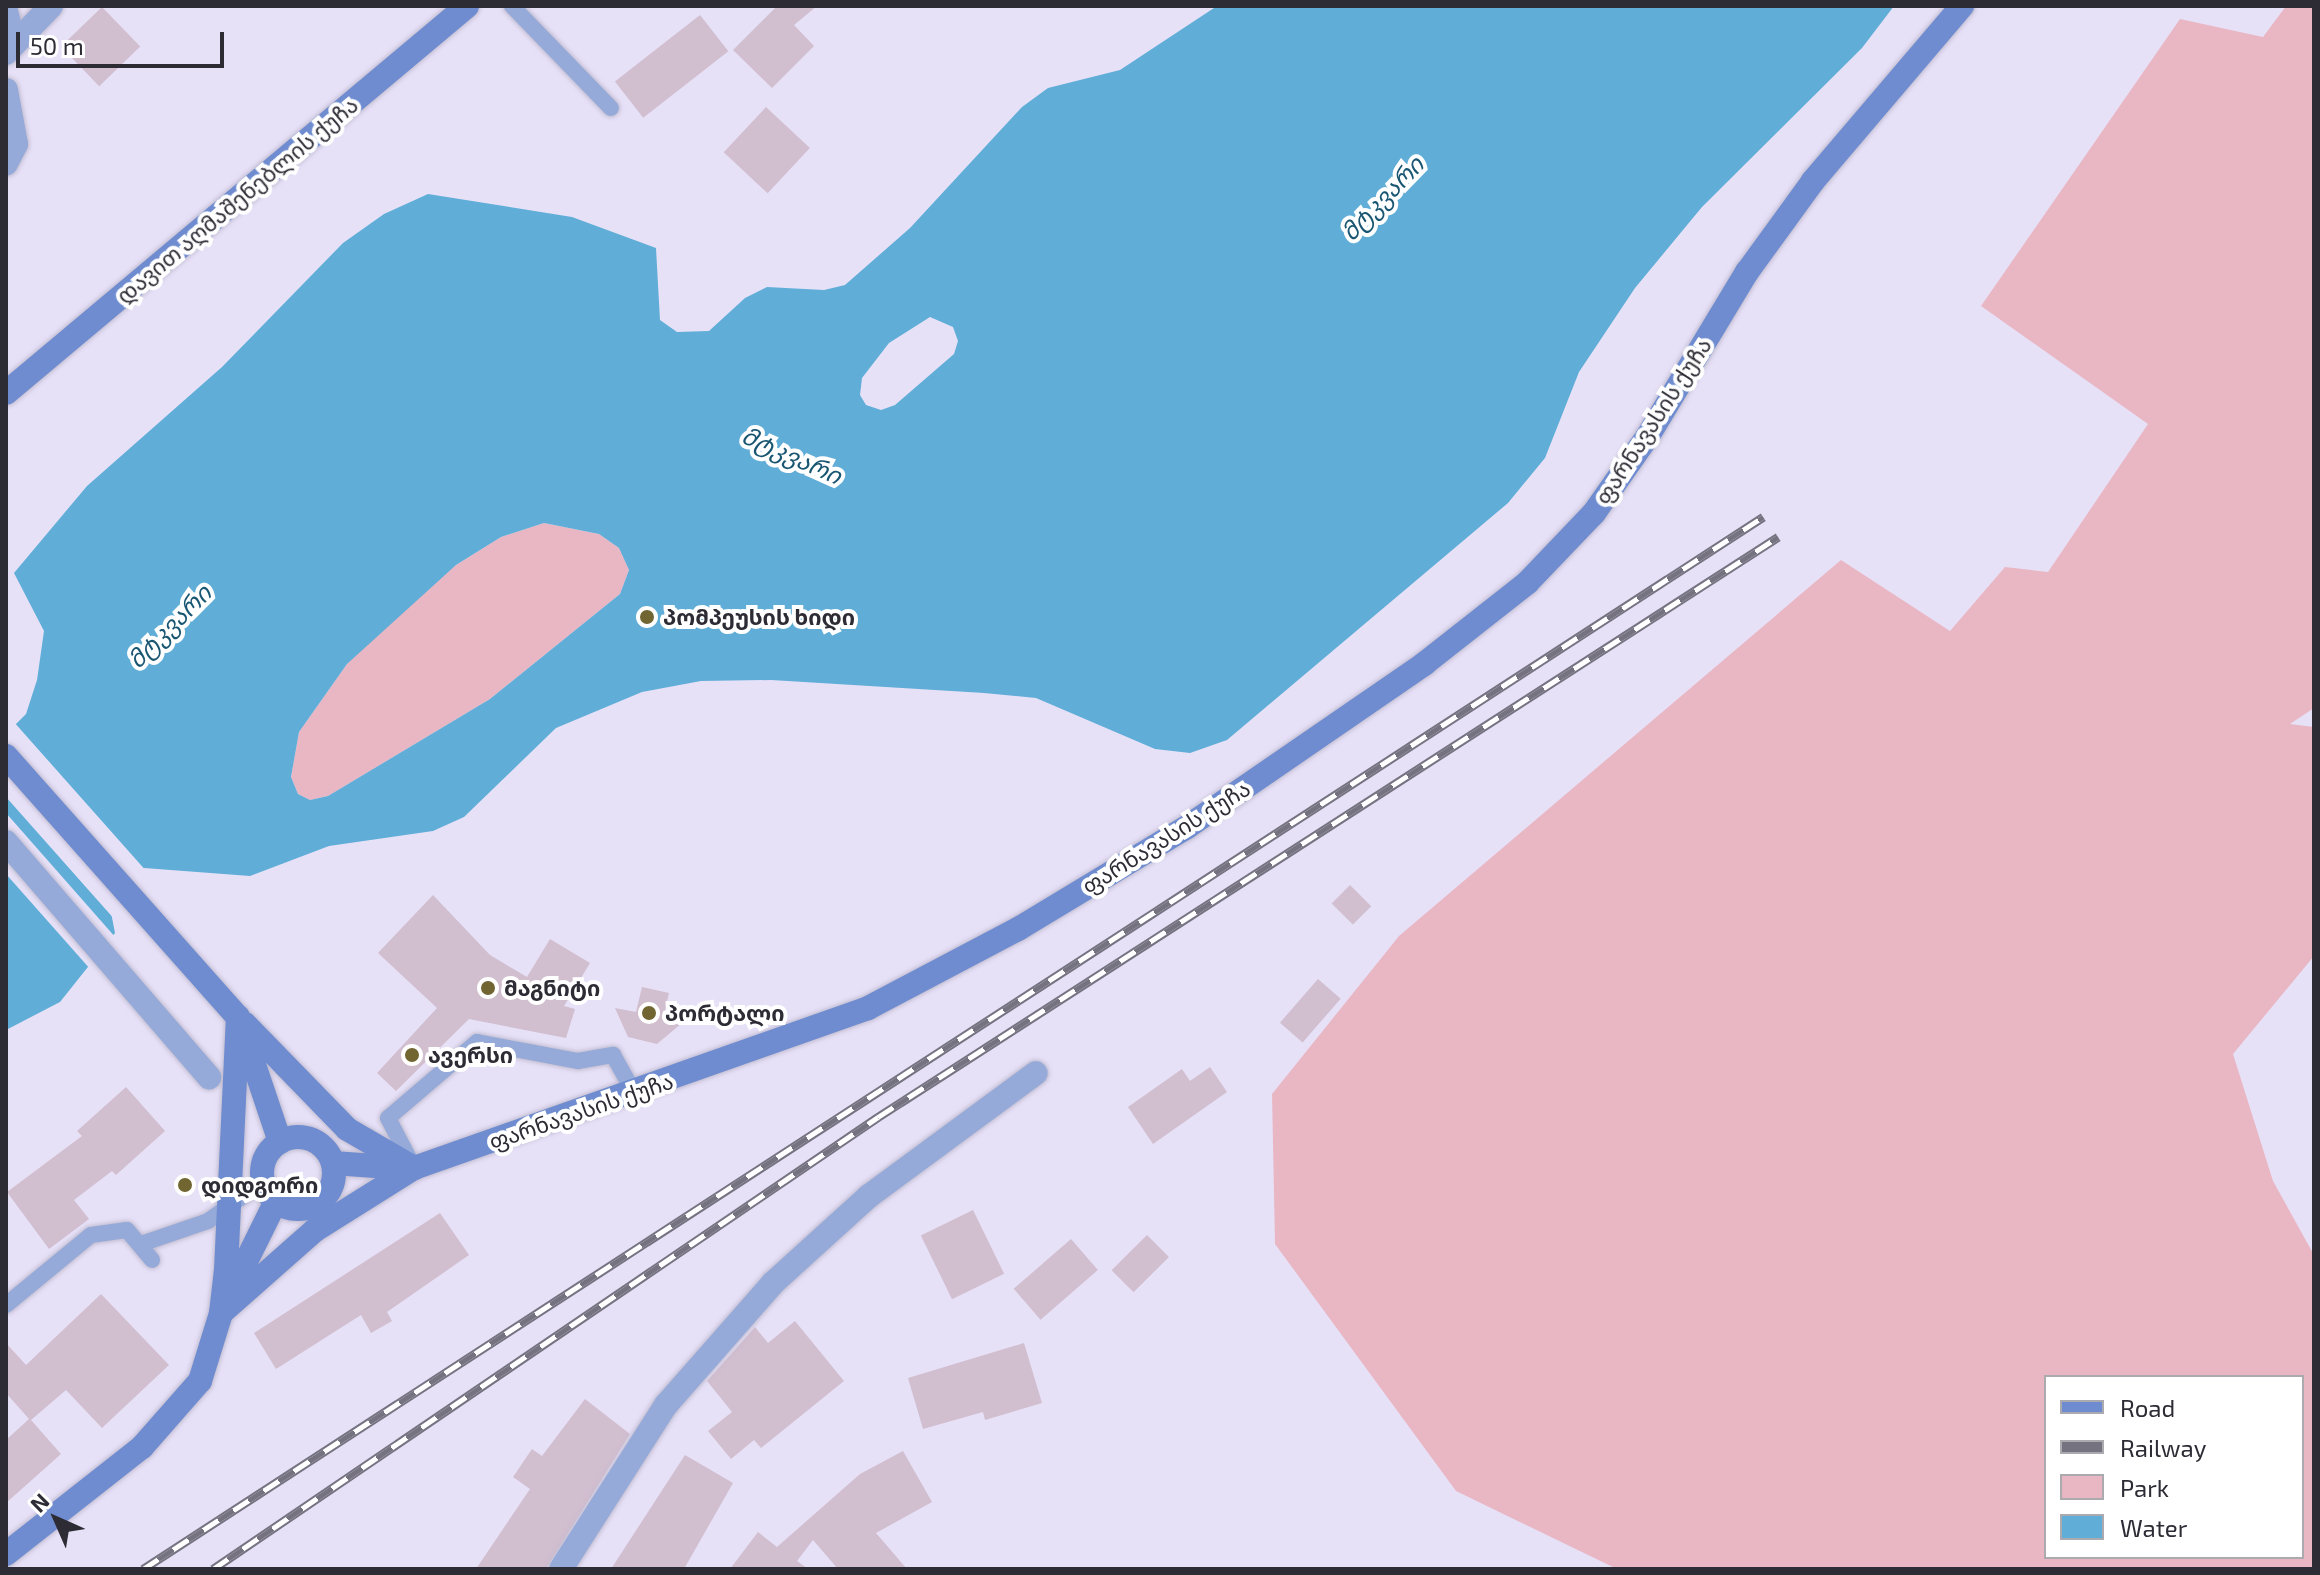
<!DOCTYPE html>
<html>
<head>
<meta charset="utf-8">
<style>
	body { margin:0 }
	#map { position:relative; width:2320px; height:1575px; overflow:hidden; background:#e7e1f8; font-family:"Exo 2","Noto Sans Georgian",sans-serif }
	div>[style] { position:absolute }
	.green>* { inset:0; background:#e9b7c4 }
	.water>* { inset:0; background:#60aed7 }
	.pier>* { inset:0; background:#e7e1f8 }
	.building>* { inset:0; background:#d1becf; transform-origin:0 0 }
	.roads { filter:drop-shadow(0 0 2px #c2bdd1) drop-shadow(0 0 2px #c2bdd1) }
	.service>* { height:16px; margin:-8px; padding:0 8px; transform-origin:8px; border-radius:8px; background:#95aad8 }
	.pedestrian>* { height:24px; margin:-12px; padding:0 12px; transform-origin:12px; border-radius:12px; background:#95aad8 }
	.minor>* { height:24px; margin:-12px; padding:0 12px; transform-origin:12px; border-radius:12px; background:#95aad8 }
	.secondary>* { height:24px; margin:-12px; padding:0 12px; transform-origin:12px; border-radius:12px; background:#6e8ccf }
	.secondary>.ring { margin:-12px; padding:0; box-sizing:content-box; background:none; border:24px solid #6e8ccf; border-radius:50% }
	.rail>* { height:9px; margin-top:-4.5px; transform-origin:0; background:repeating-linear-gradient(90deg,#fff 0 18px,#767381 0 36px); box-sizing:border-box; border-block:2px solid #767381 }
	.dots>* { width:22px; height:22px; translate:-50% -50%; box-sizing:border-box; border:4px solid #fff; border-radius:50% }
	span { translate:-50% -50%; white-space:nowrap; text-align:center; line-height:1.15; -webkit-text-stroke:8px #fff; paint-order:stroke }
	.street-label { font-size:22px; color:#2d2b34 }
	.poi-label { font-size:22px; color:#2d2b34; font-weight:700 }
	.left { translate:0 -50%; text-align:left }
	.water-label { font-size:24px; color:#195672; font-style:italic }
	.frame { position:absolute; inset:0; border:8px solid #2d2b34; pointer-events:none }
	.legend { position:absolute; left:2044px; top:1375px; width:260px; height:184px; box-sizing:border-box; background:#fff; border:2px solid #abaaae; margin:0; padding:10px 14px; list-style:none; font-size:24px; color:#2d2b34 }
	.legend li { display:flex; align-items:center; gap:16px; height:40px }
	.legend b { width:40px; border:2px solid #abaaae }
	.north { position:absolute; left:16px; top:1479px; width:80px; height:80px; -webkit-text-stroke:6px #fff; paint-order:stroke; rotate:315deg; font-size:22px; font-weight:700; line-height:32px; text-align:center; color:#2d2b34 }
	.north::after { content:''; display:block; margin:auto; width:28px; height:36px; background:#2d2b34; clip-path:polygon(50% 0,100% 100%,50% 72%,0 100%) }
	.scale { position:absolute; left:16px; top:32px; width:208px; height:36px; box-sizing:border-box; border:4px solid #2d2b34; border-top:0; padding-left:10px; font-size:24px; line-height:28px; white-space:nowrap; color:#2d2b34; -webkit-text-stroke:6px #fff; paint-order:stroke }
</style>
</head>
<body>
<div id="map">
	<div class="green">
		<i style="clip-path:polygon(evenodd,2286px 6px,2314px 6px,2314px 708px,2290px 724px,2314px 727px,2314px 956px,2233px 1054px,2273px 1181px,2314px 1255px,2314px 1569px,1617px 1569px,1456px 1491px,1275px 1244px,1272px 1094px,1399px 936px,1841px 560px,1950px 631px,2005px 567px,2048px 572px,2148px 424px,1981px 306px,2180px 19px,2263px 37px,2286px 6px,2046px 1377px,2302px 1377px,2302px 1557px,2046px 1557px,2046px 1377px)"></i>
		<i style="clip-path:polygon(544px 523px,599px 534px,619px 548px,629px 570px,620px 594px,490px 699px,328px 796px,310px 800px,298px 794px,291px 777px,299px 732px,347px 664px,396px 614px,456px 565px,501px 537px)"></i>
	</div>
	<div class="water">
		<i style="clip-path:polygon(evenodd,1217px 6px,1894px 6px,1862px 48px,1702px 207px,1635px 288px,1579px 372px,1545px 458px,1508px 503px,1227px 740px,1190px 753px,1155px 749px,1036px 698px,984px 693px,771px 680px,701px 681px,642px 692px,556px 728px,464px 817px,433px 831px,329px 846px,250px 876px,144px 868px,109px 902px,115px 933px,60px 1002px,6px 1030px,6px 734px,26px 714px,37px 680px,44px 631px,14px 573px,87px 486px,222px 367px,343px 243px,384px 214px,428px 194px,572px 217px,656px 248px,660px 320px,677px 332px,709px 331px,745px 298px,767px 287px,824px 290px,845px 285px,910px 228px,1022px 107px,1048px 88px,1120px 70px,1217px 6px,930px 317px,953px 327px,958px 341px,954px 354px,895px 405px,881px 410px,866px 405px,860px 395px,862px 378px,889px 343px,930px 317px,1217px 6px,544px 523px,599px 534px,619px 548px,629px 570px,620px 594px,490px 699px,328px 796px,310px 800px,298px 794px,291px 777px,299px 732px,347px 664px,456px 565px,501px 537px,544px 523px)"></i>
	</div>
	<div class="pier">
		<i style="clip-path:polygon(13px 721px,148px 873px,113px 903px,116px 921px,6px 797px,6px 729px)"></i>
		<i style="clip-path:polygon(6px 813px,116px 938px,91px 970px,6px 874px)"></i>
	</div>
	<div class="building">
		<i style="clip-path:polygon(777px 6px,817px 6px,794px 25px,814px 46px,772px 88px,733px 50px)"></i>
		<i style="left:102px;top:7px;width:55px;height:57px;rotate:46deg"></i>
		<i style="left:700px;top:15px;width:46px;height:108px;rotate:52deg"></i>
		<i style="left:766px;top:107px;width:60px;height:62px;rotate:43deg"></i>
		<i style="left:1350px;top:885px;width:30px;height:26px;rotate:45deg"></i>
		<i style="clip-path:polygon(433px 895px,490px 955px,527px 977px,550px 939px,590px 963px,564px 1006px,575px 1009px,566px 1038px,469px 1019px,396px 1091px,377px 1073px,437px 1008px,378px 953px)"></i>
		<i style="left:1318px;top:979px;width:30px;height:58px;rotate:41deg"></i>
		<i style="clip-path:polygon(642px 987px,669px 993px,663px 1019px,682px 1023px,657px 1044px,628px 1037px,615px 1008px,636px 1012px)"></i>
		<i style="clip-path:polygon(1210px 1067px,1227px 1092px,1153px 1144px,1128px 1107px,1182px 1069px,1190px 1081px)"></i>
		<i style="clip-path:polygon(126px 1087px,165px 1131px,116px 1175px,112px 1171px,74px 1200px,89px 1219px,49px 1249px,7px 1192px,82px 1136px,77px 1131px)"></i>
		<i style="left:973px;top:1210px;width:71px;height:58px;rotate:64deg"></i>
		<i style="clip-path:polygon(440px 1213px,469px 1255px,387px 1312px,392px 1321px,371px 1333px,361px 1315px,276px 1369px,254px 1333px)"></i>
		<i style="left:1147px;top:1235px;width:31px;height:50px;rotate:45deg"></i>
		<i style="left:1071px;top:1239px;width:41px;height:76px;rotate:49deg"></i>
		<i style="clip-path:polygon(101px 1294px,169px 1365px,102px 1428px,66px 1390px,31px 1420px,61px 1454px,6px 1503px,6px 1440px,29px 1419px,6px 1393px,6px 1343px,26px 1365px)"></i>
		<i style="clip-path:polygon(795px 1321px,844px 1381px,761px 1448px,754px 1440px,731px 1459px,708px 1431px,732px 1412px,707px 1381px,755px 1327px,768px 1343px)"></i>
		<i style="clip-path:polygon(1024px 1343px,1042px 1403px,985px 1420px,983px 1412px,923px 1429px,908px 1378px)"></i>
		<i style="clip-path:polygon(585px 1399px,630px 1434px,546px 1569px,476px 1569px,530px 1489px,513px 1477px,532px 1449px,542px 1456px)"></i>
		<i style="clip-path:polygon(903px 1451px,932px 1502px,876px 1533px,907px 1569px,838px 1569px,813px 1540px,797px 1561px,808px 1569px,730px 1569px,758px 1532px,777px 1547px,860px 1474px)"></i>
		<i style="clip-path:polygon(685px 1455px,733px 1483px,684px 1569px,611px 1569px)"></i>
	</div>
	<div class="roads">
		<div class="service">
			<i style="left:512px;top:6px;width:142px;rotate:45.9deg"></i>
			<i style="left:413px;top:1166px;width:54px;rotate:-117.5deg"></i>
			<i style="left:388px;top:1118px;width:117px;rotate:-40.5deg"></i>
			<i style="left:477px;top:1042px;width:103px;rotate:10.7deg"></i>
			<i style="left:578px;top:1061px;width:36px;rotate:-10deg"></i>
			<i style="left:613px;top:1055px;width:45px;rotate:60.6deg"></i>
			<i style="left:141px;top:1244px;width:71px;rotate:-18.9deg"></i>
			<i style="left:208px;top:1221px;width:67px;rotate:-35.3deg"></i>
			<i style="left:6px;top:1305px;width:110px;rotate:-39.5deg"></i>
			<i style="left:91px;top:1235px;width:36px;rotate:-8deg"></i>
			<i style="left:127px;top:1230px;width:39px;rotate:50deg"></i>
		</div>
		<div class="pedestrian">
			<i style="left:6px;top:842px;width:311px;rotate:49.2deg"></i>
		</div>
		<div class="minor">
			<i style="left:6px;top:11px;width:29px;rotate:76deg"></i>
			<i style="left:6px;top:53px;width:65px;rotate:-46.2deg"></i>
			<i style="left:6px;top:90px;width:55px;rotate:79.5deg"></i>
			<i style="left:16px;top:144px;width:22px;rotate:117deg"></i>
			<i style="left:561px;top:1569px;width:195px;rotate:-57.4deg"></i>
			<i style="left:666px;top:1405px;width:162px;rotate:-48.7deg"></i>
			<i style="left:773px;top:1283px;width:130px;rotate:-42.2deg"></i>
			<i style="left:869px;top:1196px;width:207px;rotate:-36.4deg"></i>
		</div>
		<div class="secondary">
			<i style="left:6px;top:393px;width:602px;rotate:-40.01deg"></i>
			<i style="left:6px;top:756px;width:349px;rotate:48.4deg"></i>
			<i style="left:238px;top:1017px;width:132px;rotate:71.4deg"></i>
			<i style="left:245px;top:1024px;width:146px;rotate:45.8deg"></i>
			<i style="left:347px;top:1129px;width:78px;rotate:30.2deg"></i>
			<i class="ring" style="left:262px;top:1137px;width:48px;height:48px"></i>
			<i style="left:333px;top:1163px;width:71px;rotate:4deg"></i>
			<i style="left:229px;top:1296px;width:106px;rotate:-63.7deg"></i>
			<i style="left:221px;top:1313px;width:125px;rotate:-41.4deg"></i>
			<i style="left:315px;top:1230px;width:117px;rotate:-32.1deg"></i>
			<i style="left:414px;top:1168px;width:481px;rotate:-19.4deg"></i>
			<i style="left:868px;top:1008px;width:170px;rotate:-27.8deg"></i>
			<i style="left:1018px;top:929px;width:197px;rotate:-31.1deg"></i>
			<i style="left:1187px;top:827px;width:288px;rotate:-34.5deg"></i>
			<i style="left:1424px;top:664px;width:131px;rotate:-38.2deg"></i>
			<i style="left:1527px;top:583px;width:97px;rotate:-46.3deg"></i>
			<i style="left:1594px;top:513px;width:94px;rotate:-55deg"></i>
			<i style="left:1648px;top:436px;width:192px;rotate:-58.9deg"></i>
			<i style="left:1747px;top:272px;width:112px;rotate:-54deg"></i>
			<i style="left:1813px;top:181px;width:230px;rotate:-49.6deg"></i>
			<i style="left:6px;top:1554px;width:173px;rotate:-38.2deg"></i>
			<i style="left:142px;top:1447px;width:88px;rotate:-48.7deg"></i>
			<i style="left:200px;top:1381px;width:71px;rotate:-72.8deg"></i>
			<i style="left:221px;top:1313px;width:43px;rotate:-83.4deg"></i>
			<i style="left:226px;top:1270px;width:253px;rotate:-87.3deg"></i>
		</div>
	</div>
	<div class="rail">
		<i style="left:143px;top:1569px;width:1932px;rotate:-33deg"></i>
		<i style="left:213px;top:1569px;width:804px;rotate:-34.2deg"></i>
		<i style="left:878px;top:1117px;width:1071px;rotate:-32.8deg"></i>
	</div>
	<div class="dots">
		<i style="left:647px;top:617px;background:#716532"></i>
		<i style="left:488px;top:988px;background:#716532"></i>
		<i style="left:649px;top:1013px;background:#716532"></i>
		<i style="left:412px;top:1055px;background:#716532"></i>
		<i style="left:185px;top:1185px;background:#716532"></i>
	</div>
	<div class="street-label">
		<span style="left:237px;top:200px;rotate:-40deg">დავით აღმაშენებლის ქუჩა</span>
		<span style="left:1653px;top:421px;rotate:-57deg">ფარნავასის ქუჩა</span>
		<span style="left:1166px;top:837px;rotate:-32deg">ფარნავასის ქუჩა</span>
		<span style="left:581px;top:1111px;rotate:-19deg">ფარნავასის ქუჩა</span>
	</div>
	<div class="poi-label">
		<span class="left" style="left:663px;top:617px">პომპეუსის ხიდი</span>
		<span class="left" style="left:504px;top:988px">მაგნიტი</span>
		<span class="left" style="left:665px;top:1013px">პორტალი</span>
		<span class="left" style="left:428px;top:1055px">ავერსი</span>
		<span class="left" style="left:201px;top:1185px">დიდგორი</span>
	</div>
	<div class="water-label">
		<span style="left:1382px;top:198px;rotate:-46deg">მტკვარი</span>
		<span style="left:792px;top:455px;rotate:24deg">მტკვარი</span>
		<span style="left:169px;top:626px;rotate:-45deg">მტკვარი</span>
	</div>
	<div class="frame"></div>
	<ul class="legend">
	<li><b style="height:10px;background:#6e8ccf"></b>Road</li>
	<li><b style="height:10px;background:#767381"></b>Railway</li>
	<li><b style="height:22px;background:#e9b7c4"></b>Park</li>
	<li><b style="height:22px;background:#60aed7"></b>Water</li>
	</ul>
	<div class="north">N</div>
	<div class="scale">50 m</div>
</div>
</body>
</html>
